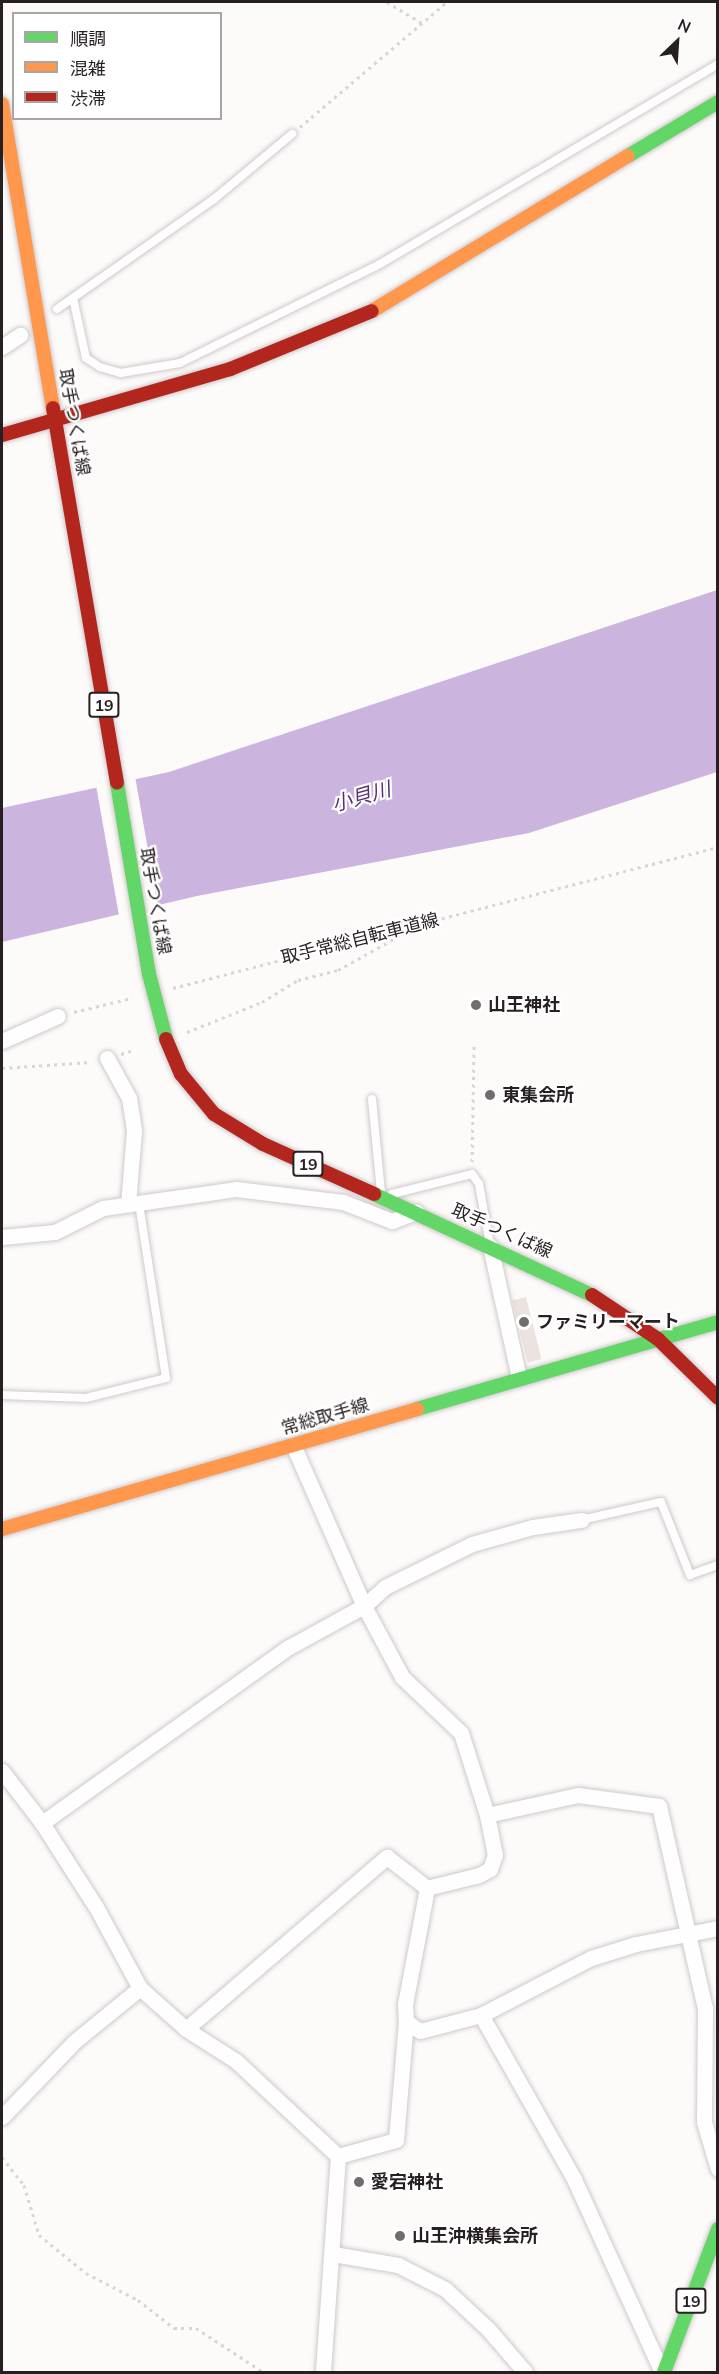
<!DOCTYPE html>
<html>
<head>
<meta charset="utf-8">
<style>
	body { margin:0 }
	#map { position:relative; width:719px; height:2374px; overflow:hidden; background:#fdfafa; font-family:Mulish,"Noto Sans JP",sans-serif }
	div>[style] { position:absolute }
	.water>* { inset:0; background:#cbb5de }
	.pier>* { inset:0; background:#fdfafa; transform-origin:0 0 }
	.building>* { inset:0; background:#ece2df; transform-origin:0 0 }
	.path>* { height:3px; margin-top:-1.5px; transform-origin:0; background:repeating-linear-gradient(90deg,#d7d6d6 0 3px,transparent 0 7.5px) }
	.roads { filter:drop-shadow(0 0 2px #cfc9ca) drop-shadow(0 0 2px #cfc9ca) }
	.lane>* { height:8px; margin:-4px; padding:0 4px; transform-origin:4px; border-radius:4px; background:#fffefe }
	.street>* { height:15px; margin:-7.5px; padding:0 7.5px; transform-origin:7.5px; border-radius:7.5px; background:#fffefe }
	.fast>* { height:14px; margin:-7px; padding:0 7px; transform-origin:7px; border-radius:7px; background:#63d668 }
	.slow>* { height:14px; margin:-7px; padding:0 7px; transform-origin:7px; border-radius:7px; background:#ff974d }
	.jam>* { height:14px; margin:-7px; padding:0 7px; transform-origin:7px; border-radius:7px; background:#b3261e }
	.dots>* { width:16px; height:16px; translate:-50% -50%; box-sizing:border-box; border:3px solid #fff; border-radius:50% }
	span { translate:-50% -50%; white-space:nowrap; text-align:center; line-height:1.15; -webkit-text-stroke:4.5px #fff; paint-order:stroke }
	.shield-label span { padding:2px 4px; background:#fff; border:2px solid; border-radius:4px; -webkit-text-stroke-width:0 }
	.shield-label { font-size:16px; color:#271f20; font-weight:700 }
	.street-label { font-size:18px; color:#271f20 }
	.poi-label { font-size:18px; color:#271f20; font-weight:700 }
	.left { translate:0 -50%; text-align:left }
	.water-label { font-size:20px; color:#563075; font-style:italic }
	.frame { position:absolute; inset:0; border:3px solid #271f20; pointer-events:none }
	.legend { position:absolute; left:12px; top:12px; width:210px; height:108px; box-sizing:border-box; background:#fff; border:2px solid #a9a5a6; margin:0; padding:8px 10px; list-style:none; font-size:18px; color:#271f20 }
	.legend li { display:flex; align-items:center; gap:12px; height:30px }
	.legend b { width:30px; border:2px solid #a9a5a6 }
	.north { position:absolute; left:647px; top:12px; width:60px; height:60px; -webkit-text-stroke:4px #fff; paint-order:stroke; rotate:25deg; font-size:16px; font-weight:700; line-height:24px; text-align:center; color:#271f20 }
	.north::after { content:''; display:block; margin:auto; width:21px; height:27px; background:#271f20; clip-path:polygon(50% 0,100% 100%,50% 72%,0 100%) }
</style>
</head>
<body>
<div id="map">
	<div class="water">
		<i style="clip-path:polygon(717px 590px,717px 772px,529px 833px,197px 896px,2px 942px,2px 808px,169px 772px)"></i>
	</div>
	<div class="pier">
		<i style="left:135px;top:776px;width:134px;height:40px;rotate:80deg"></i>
	</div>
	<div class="building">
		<i style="left:526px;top:1297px;width:64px;height:14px;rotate:76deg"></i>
	</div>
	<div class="path">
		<i style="left:387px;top:2px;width:41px;rotate:31deg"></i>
		<i style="left:300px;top:127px;width:193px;rotate:-40.4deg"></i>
		<i style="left:173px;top:988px;width:563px;rotate:-14.51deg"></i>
		<i style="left:74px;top:1012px;width:60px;rotate:-13.6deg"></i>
		<i style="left:187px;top:1032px;width:81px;rotate:-21.8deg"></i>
		<i style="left:262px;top:1002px;width:42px;rotate:-31.4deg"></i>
		<i style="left:298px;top:980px;width:41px;rotate:-14deg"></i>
		<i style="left:338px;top:970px;width:90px;rotate:-29.1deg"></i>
		<i style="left:121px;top:1054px;width:14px;rotate:-17deg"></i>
		<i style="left:2px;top:1068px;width:90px;rotate:-3.8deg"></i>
		<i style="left:472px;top:1162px;width:118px;rotate:-89deg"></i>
		<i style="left:2px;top:2157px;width:36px;rotate:52deg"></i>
		<i style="left:24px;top:2185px;width:52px;rotate:73.3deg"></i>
		<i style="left:39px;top:2235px;width:60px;rotate:39deg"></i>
		<i style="left:86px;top:2273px;width:59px;rotate:27.4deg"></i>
		<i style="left:138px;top:2300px;width:46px;rotate:37.9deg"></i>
		<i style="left:174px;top:2328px;width:22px"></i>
		<i style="left:196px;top:2328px;width:80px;rotate:33.3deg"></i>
	</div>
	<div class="roads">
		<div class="lane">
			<i style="left:73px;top:298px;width:61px;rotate:77.8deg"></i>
			<i style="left:86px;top:358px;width:17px;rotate:33deg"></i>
			<i style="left:100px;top:367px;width:22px;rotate:16deg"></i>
			<i style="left:121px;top:373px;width:60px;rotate:-9.6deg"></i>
			<i style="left:180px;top:363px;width:223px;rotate:-26.3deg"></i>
			<i style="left:380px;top:264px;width:393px;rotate:-30.6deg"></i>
			<i style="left:57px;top:309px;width:192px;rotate:-35deg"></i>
			<i style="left:214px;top:199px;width:102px;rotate:-39.8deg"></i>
			<i style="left:372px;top:1099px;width:94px;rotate:84.5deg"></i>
			<i style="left:392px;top:1194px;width:82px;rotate:-14deg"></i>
			<i style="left:472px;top:1174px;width:12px;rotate:55deg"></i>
			<i style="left:479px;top:1184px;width:56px;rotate:79.7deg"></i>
			<i style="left:2px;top:1395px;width:84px;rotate:2deg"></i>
			<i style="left:86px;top:1398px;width:82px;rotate:-14deg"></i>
			<i style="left:166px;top:1378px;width:177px;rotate:-98.8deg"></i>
			<i style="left:581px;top:1520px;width:82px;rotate:-12.7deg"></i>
			<i style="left:661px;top:1502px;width:79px;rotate:68.3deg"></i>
			<i style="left:690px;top:1575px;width:30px;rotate:-20deg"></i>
		</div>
		<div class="street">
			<i style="left:2px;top:347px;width:22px;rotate:-34deg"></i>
			<i style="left:2px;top:1041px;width:61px;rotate:-24.1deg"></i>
			<i style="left:107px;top:1058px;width:46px;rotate:61.2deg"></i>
			<i style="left:129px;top:1098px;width:33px;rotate:81deg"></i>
			<i style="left:134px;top:1131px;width:73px;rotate:94.7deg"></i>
			<i style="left:2px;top:1237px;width:53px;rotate:-5.4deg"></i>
			<i style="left:55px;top:1232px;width:54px;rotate:-26.6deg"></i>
			<i style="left:103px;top:1208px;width:134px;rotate:-8.1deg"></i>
			<i style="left:236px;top:1189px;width:108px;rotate:6.9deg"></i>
			<i style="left:343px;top:1202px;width:53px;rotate:21.2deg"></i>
			<i style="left:392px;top:1221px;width:26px;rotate:-21deg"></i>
			<i style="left:490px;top:1246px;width:135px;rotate:77.6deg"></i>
			<i style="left:293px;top:1445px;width:176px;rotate:66.2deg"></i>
			<i style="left:364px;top:1606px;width:81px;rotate:61.8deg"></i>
			<i style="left:402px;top:1677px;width:81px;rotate:43.5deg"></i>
			<i style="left:461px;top:1733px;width:86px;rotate:72.4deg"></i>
			<i style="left:487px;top:1815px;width:41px;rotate:78.7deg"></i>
			<i style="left:495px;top:1855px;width:15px;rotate:110deg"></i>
			<i style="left:490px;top:1869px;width:13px;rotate:151deg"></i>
			<i style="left:479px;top:1875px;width:54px;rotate:166deg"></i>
			<i style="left:2px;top:1771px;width:66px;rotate:52.4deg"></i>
			<i style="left:42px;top:1823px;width:100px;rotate:57.3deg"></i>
			<i style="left:96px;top:1907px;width:92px;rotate:61.5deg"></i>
			<i style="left:140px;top:1988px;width:62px;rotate:41.7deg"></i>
			<i style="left:186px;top:2029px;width:59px;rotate:32.6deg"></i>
			<i style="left:236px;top:2061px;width:139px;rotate:43deg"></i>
			<i style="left:338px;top:2156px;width:217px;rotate:94deg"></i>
			<i style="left:487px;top:1815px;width:93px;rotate:-12.4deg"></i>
			<i style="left:578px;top:1795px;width:82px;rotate:7.7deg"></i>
			<i style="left:659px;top:1806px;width:207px;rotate:77.2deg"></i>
			<i style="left:705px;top:2008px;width:114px;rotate:90.5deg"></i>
			<i style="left:704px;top:2122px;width:49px;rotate:73.4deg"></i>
			<i style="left:42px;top:1823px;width:303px;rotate:-35.5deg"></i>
			<i style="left:289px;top:1647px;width:85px;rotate:-28.7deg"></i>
			<i style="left:364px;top:1606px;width:28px;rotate:-42deg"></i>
			<i style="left:385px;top:1587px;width:97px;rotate:-26.3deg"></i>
			<i style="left:472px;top:1544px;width:63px;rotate:-15.6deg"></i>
			<i style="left:533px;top:1527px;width:49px;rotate:-8.3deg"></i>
			<i style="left:427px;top:1888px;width:118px;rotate:100.7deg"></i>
			<i style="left:405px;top:2004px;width:17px;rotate:87deg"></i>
			<i style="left:406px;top:2021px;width:17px;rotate:36deg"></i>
			<i style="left:420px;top:2031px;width:63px;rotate:-14.7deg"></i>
			<i style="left:481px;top:2015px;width:124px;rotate:-27.4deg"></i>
			<i style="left:591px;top:1958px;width:47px;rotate:-17.3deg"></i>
			<i style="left:636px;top:1944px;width:84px;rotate:-11deg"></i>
			<i style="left:481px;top:2015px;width:189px;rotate:60.4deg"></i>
			<i style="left:574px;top:2179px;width:212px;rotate:65.5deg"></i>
			<i style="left:186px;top:2029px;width:265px;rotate:-40.6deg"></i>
			<i style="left:387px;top:1857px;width:51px;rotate:37.8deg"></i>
			<i style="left:2px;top:2117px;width:105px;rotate:-46.2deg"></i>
			<i style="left:75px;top:2041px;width:84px;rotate:-39.2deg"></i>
			<i style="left:338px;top:2156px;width:60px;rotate:-15.4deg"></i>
			<i style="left:396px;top:2140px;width:119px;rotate:-85.2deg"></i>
			<i style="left:333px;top:2254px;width:66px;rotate:9.6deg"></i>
			<i style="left:398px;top:2265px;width:53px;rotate:27.1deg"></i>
			<i style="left:445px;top:2289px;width:59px;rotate:42.9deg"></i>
			<i style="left:488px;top:2329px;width:57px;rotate:49.3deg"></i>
		</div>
		<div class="fast">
			<i style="left:628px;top:156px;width:105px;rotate:-31deg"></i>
			<i style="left:117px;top:783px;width:194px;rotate:80.5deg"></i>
			<i style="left:149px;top:974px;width:67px;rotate:75.3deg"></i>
			<i style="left:374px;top:1194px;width:240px;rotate:24.9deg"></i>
			<i style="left:417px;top:1409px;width:313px;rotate:-16.1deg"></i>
			<i style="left:664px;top:2372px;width:153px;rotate:-69.3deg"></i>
		</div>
		<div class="slow">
			<i style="left:2px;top:104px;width:308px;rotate:80.5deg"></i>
			<i style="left:372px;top:311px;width:299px;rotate:-31.2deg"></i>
			<i style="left:2px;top:1529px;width:432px;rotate:-16.1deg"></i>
		</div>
		<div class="jam">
			<i style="left:53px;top:408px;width:380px;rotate:80.3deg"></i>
			<i style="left:2px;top:435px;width:237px;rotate:-16.1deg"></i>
			<i style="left:230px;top:369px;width:153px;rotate:-22.2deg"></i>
			<i style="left:166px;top:1039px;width:38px;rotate:67deg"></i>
			<i style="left:181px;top:1074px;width:52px;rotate:50.5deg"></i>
			<i style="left:214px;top:1114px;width:57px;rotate:31.5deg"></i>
			<i style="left:263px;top:1144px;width:122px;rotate:24.2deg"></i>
			<i style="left:592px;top:1295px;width:79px;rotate:33.7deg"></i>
			<i style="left:658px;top:1339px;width:84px;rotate:44.5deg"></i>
		</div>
	</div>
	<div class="dots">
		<i style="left:476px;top:1005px;background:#726c6c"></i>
		<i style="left:490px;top:1095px;background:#726c6c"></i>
		<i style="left:524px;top:1322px;background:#726c6c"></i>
		<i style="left:359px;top:2182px;background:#726c6c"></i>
		<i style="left:400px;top:2236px;background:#726c6c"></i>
	</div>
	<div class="shield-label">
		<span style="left:104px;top:705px">19</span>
		<span style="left:308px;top:1164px">19</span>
		<span style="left:691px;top:2301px">19</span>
	</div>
	<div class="street-label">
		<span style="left:74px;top:422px;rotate:80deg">取手つくば線</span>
		<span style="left:155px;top:901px;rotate:80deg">取手つくば線</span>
		<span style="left:360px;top:939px;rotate:-14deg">取手常総自転車道線</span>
		<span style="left:502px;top:1231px;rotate:24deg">取手つくば線</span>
		<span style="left:325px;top:1417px;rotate:-16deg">常総取手線</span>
	</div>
	<div class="poi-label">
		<span class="left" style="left:488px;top:1005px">山王神社</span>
		<span class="left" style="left:502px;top:1095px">東集会所</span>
		<span class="left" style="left:536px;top:1322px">ファミリーマート</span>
		<span class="left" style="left:371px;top:2182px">愛宕神社</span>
		<span class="left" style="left:412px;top:2236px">山王沖横集会所</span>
	</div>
	<div class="water-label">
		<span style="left:361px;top:796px;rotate:-16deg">小貝川</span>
	</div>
	<div class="frame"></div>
	<ul class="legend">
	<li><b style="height:8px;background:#63d668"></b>順調</li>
	<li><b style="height:8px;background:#ff974d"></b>混雑</li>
	<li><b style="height:8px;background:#b3261e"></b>渋滞</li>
	</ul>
	<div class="north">N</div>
</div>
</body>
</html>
